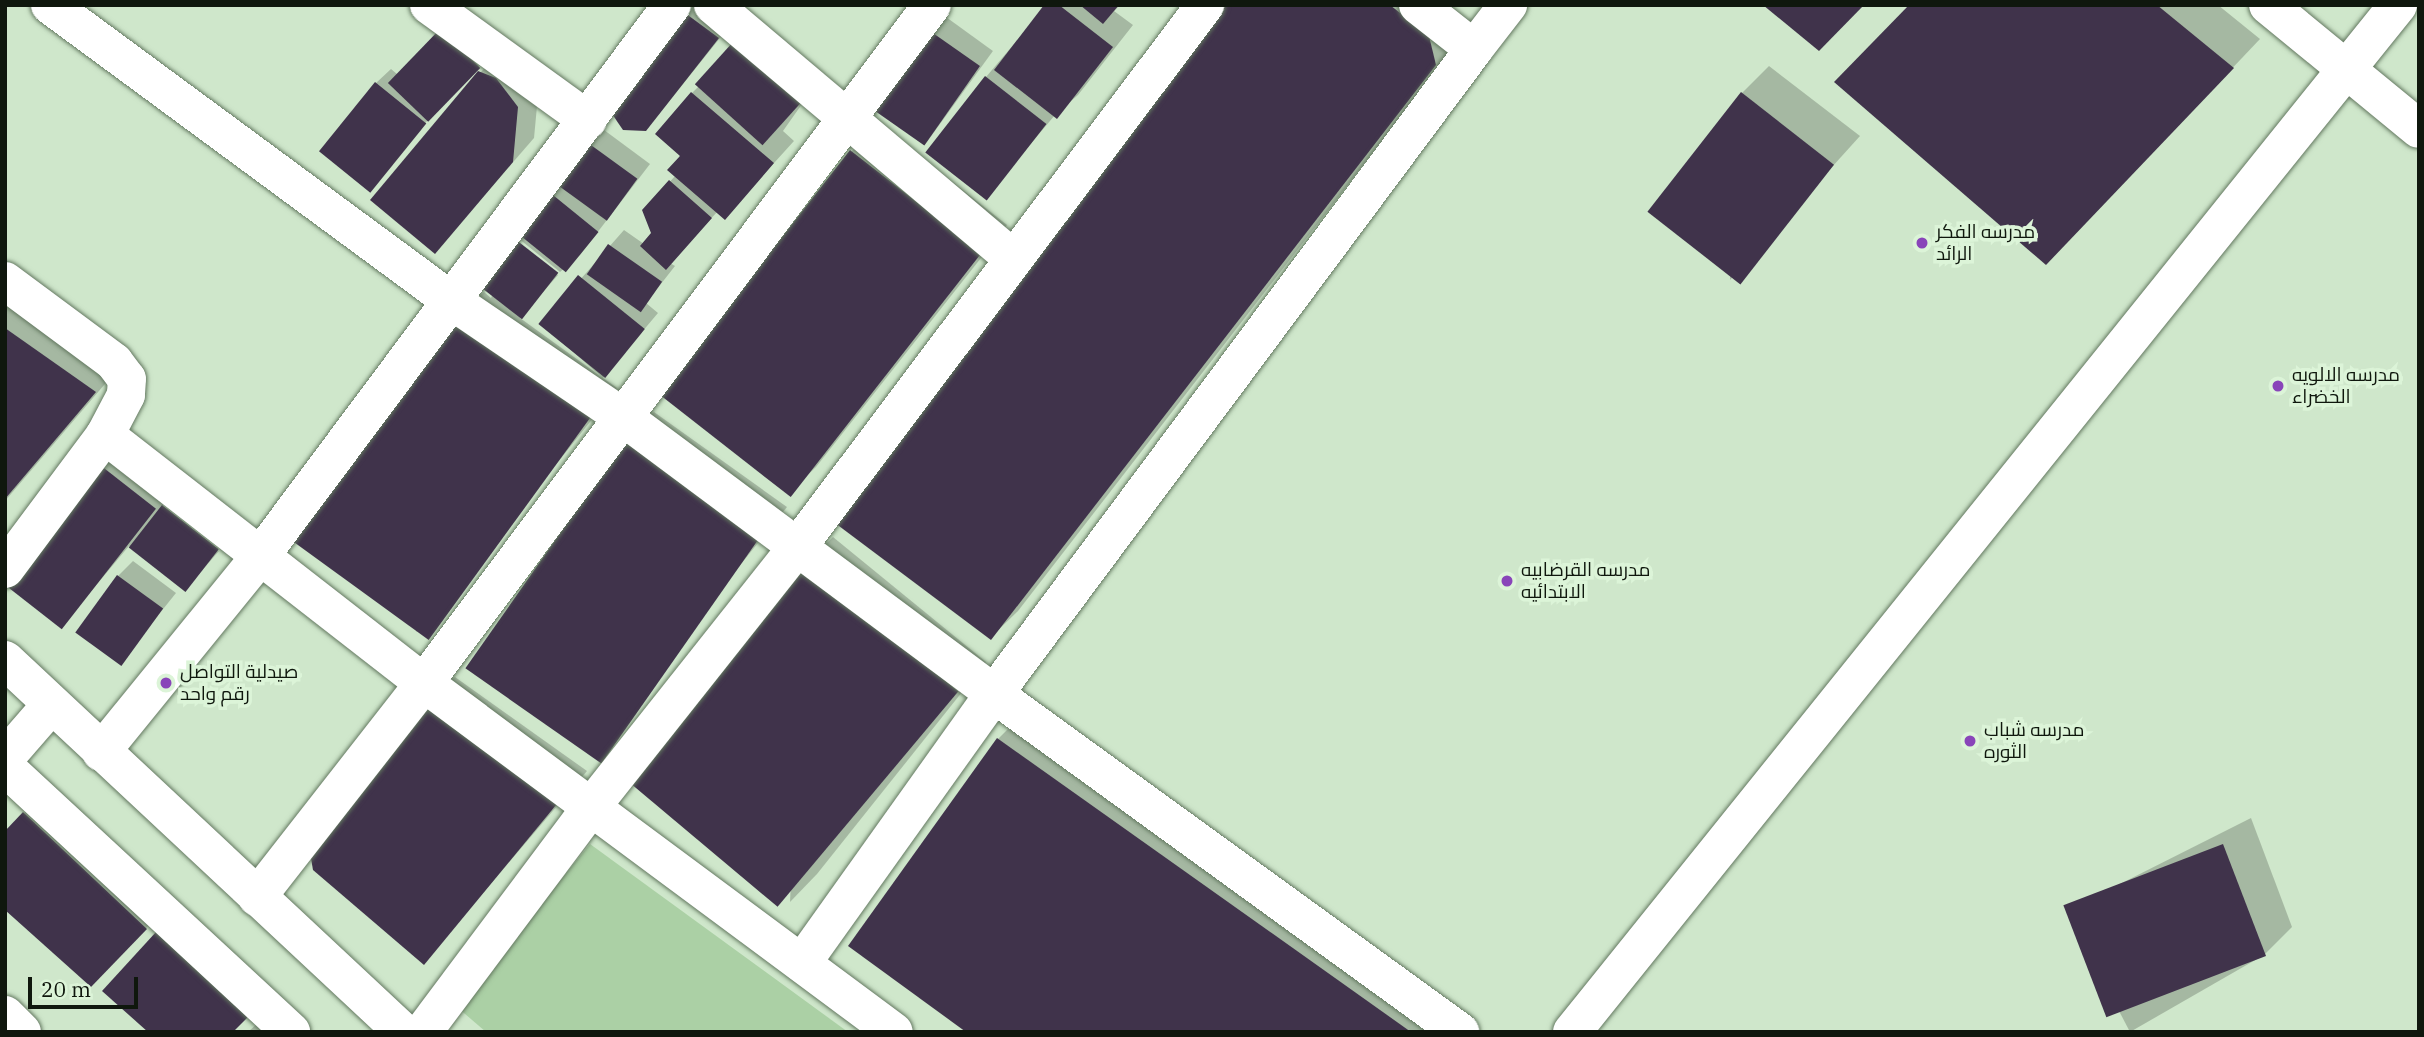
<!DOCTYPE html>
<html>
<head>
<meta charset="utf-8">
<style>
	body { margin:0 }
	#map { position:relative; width:2424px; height:1037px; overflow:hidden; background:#cfe7cb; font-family:"IBM Plex Serif",Cairo,serif }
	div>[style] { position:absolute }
	.green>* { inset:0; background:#abd0a5 }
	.shadow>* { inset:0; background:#0003; transform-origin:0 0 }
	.building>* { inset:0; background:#40334b; transform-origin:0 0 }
	.roads { filter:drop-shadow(0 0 2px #637860) drop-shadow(0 0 2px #637860) }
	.minor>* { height:38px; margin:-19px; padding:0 19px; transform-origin:19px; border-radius:19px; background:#fff }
	.dots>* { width:19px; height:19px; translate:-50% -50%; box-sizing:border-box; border:4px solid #dcf4d8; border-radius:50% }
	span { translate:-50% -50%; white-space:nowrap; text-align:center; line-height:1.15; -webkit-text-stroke:7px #dcf4d8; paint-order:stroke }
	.poi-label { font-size:19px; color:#0f170d }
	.left { translate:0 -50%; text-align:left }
	.frame { position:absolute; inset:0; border:7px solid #0f170d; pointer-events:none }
	.scale { position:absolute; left:28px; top:977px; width:110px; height:32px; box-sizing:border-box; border:4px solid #0f170d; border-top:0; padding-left:9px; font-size:21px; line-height:24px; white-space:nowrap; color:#0f170d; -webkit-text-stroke:5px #dcf4d8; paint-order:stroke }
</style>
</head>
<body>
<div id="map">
	<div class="green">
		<i style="clip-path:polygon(590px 844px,848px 1032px,486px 1032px,457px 1007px)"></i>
	</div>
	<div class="shadow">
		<i style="clip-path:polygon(695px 5px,732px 23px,646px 130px,686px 14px)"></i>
		<i style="clip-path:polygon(1047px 5px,1120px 5px,1114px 11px,1133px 25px,1078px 95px,1055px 115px,986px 197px,986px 77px)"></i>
		<i style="clip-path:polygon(1227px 5px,1452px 5px,1463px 36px,1018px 611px,990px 638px)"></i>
		<i style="clip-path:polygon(1912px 5px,2218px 5px,2260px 39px,2074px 235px)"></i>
		<i style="left:946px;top:17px;width:58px;height:116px;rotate:36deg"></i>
		<i style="clip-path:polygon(501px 51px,539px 85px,534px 138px,435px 252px,480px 73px)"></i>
		<i style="clip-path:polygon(493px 52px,438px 108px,369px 190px,376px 83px,391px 69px,397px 74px)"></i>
		<i style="clip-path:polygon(1769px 66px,1860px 136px,1730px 280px,1742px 93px)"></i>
		<i style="clip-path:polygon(699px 86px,814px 87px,783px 131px,794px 141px,725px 217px,718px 211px,670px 263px,675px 266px,646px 303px,658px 313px,603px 378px,617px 388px,444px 605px,416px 632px,456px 319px,484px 292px,491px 298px,516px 241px,558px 275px,520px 318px,603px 378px,541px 324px,624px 230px,644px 244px,653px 233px,644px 210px,676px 175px,692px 93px)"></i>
		<i style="clip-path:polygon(879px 124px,1007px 225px,816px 467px,788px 494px,852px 151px)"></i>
		<i style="clip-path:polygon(600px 127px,650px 164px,580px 255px,560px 272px,518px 238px)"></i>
		<i style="clip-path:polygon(5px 298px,122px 364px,5px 501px)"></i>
		<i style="clip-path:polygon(654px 412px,787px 507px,612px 724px,585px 751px,627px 440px)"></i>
		<i style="clip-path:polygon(123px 445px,177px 486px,162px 507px,219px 551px,186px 589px,129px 546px,61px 627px,8px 585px)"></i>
		<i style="clip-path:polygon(833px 537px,986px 662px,817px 874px,790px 902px,806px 564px)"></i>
		<i style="clip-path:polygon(133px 561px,176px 593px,119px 664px,118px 576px)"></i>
		<i style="clip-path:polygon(455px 677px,587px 771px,424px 962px,428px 704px)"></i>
		<i style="clip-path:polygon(1025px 712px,1477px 1032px,969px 1032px,998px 739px)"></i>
		<i style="clip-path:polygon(45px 792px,167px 906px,113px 963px,24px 813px)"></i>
		<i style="clip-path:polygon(2251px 818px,2292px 927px,2264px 955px,2130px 1032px,2072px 921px,2100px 894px)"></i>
		<i style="clip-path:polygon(277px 1006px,306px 1032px,248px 1032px)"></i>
	</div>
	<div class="building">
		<i style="clip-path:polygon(1044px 5px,1059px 5px,1113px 47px,1057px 119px,994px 70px)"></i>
		<i style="clip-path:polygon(1080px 5px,1119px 5px,1103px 24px)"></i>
		<i style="clip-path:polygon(1225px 5px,1390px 5px,1429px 36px,1436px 65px,991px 640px,835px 523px)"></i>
		<i style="clip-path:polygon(1763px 5px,1864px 5px,1819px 51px)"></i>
		<i style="clip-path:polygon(1909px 5px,2157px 5px,2234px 68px,2046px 265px,1834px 82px)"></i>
		<i style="clip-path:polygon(685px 13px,719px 38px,646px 131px,623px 130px,610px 111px)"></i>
		<i style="left:440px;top:29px;width:56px;height:75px;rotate:44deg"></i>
		<i style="left:930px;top:31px;width:61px;height:97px;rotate:35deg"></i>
		<i style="left:733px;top:42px;width:91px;height:57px;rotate:42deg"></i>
		<i style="clip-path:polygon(478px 71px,496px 78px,518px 107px,513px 162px,435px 254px,370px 200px)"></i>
		<i style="left:985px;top:76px;width:78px;height:97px;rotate:38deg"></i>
		<i style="left:375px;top:82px;width:66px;height:89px;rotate:39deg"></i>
		<i style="clip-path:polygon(691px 92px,774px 163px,725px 220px,667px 170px,680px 156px,655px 134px)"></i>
		<i style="left:1741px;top:92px;width:118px;height:152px;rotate:38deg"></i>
		<i style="left:584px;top:140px;width:66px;height:52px;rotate:36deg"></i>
		<i style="left:850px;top:150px;width:167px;height:310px;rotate:38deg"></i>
		<i style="clip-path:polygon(669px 180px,712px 218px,666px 270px,640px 246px,651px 233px,642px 210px)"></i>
		<i style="left:548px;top:191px;width:65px;height:52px;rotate:39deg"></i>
		<i style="left:515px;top:239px;width:55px;height:59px;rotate:38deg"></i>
		<i style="left:608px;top:244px;width:66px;height:37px;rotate:35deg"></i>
		<i style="left:578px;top:275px;width:86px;height:63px;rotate:39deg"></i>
		<i style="left:455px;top:318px;width:168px;height:276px;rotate:36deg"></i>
		<i style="clip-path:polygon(5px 328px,96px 392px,5px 499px)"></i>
		<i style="left:626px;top:439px;width:166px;height:280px;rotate:35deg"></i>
		<i style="left:100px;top:465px;width:71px;height:153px;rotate:38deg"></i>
		<i style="left:162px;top:505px;width:72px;height:54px;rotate:38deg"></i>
		<i style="left:805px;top:563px;width:200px;height:281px;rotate:40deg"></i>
		<i style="left:117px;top:575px;width:57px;height:71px;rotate:36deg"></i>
		<i style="clip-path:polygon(426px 703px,561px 799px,424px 965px,313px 870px,309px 847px)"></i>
		<i style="clip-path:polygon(997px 738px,1411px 1032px,966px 1032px,848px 946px)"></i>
		<i style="clip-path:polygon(23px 812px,147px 929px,91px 987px,5px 910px,5px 831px)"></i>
		<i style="left:2223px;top:844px;width:120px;height:171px;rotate:69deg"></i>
		<i style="clip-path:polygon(156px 932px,248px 1017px,233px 1032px,148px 1032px,102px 991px)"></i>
	</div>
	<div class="roads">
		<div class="minor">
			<i style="left:50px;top:5px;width:499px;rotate:36.4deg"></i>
			<i style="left:452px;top:301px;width:207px;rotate:34.2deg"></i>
			<i style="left:623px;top:417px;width:463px;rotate:36.7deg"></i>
			<i style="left:994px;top:694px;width:576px;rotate:35.95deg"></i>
			<i style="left:429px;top:5px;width:196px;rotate:35.9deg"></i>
			<i style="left:713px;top:5px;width:392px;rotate:40.2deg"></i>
			<i style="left:1418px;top:5px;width:71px;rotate:38.2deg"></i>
			<i style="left:1474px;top:49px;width:56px;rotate:-52.3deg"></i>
			<i style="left:2268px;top:5px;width:195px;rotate:39.4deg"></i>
			<i style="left:5px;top:281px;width:136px;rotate:36.6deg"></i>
			<i style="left:114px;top:362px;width:21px;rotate:53deg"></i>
			<i style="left:127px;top:379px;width:16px;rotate:94deg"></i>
			<i style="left:126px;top:395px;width:45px;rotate:117.7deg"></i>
			<i style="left:105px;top:435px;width:167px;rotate:126.7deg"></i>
			<i style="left:105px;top:435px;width:404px;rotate:37.9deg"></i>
			<i style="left:424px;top:683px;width:585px;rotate:36.6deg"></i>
			<i style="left:5px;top:660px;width:545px;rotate:43.07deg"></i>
			<i style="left:101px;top:752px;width:255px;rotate:-50.9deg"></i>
			<i style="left:262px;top:554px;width:685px;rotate:-53.25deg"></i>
			<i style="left:5px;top:758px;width:70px;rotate:-49deg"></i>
			<i style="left:5px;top:767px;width:390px;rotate:42.8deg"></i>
			<i style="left:257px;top:897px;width:271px;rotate:-52deg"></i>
			<i style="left:424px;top:683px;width:847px;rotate:-53.16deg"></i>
			<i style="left:802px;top:963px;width:330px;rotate:-54.5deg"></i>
			<i style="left:994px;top:694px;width:804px;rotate:-53.34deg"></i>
			<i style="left:5px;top:1015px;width:24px;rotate:45deg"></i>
			<i style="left:423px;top:1032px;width:282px;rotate:-53.2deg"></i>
			<i style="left:592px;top:806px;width:333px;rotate:-51.6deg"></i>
			<i style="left:799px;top:545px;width:676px;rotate:-53.06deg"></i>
			<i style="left:1572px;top:1032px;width:1318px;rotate:-51.19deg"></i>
		</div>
	</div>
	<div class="dots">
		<i style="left:1922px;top:243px;background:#8945b9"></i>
		<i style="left:2278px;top:386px;background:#8945b9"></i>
		<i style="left:1507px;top:581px;background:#8945b9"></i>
		<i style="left:166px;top:683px;background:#8945b9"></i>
		<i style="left:1970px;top:741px;background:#8945b9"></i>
	</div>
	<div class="poi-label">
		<span class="left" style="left:1936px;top:243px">مدرسه الفكر<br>الرائد</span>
		<span class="left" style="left:2292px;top:386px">مدرسه الالويه<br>الخضراء</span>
		<span class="left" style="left:1521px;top:581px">مدرسه القرضابيه<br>الابتدائيه</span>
		<span class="left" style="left:180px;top:683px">صيدلية التواصل<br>رقم واحد</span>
		<span class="left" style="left:1984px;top:741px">مدرسه شباب<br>الثوره</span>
	</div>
	<div class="frame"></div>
	<div class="scale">20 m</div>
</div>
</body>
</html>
